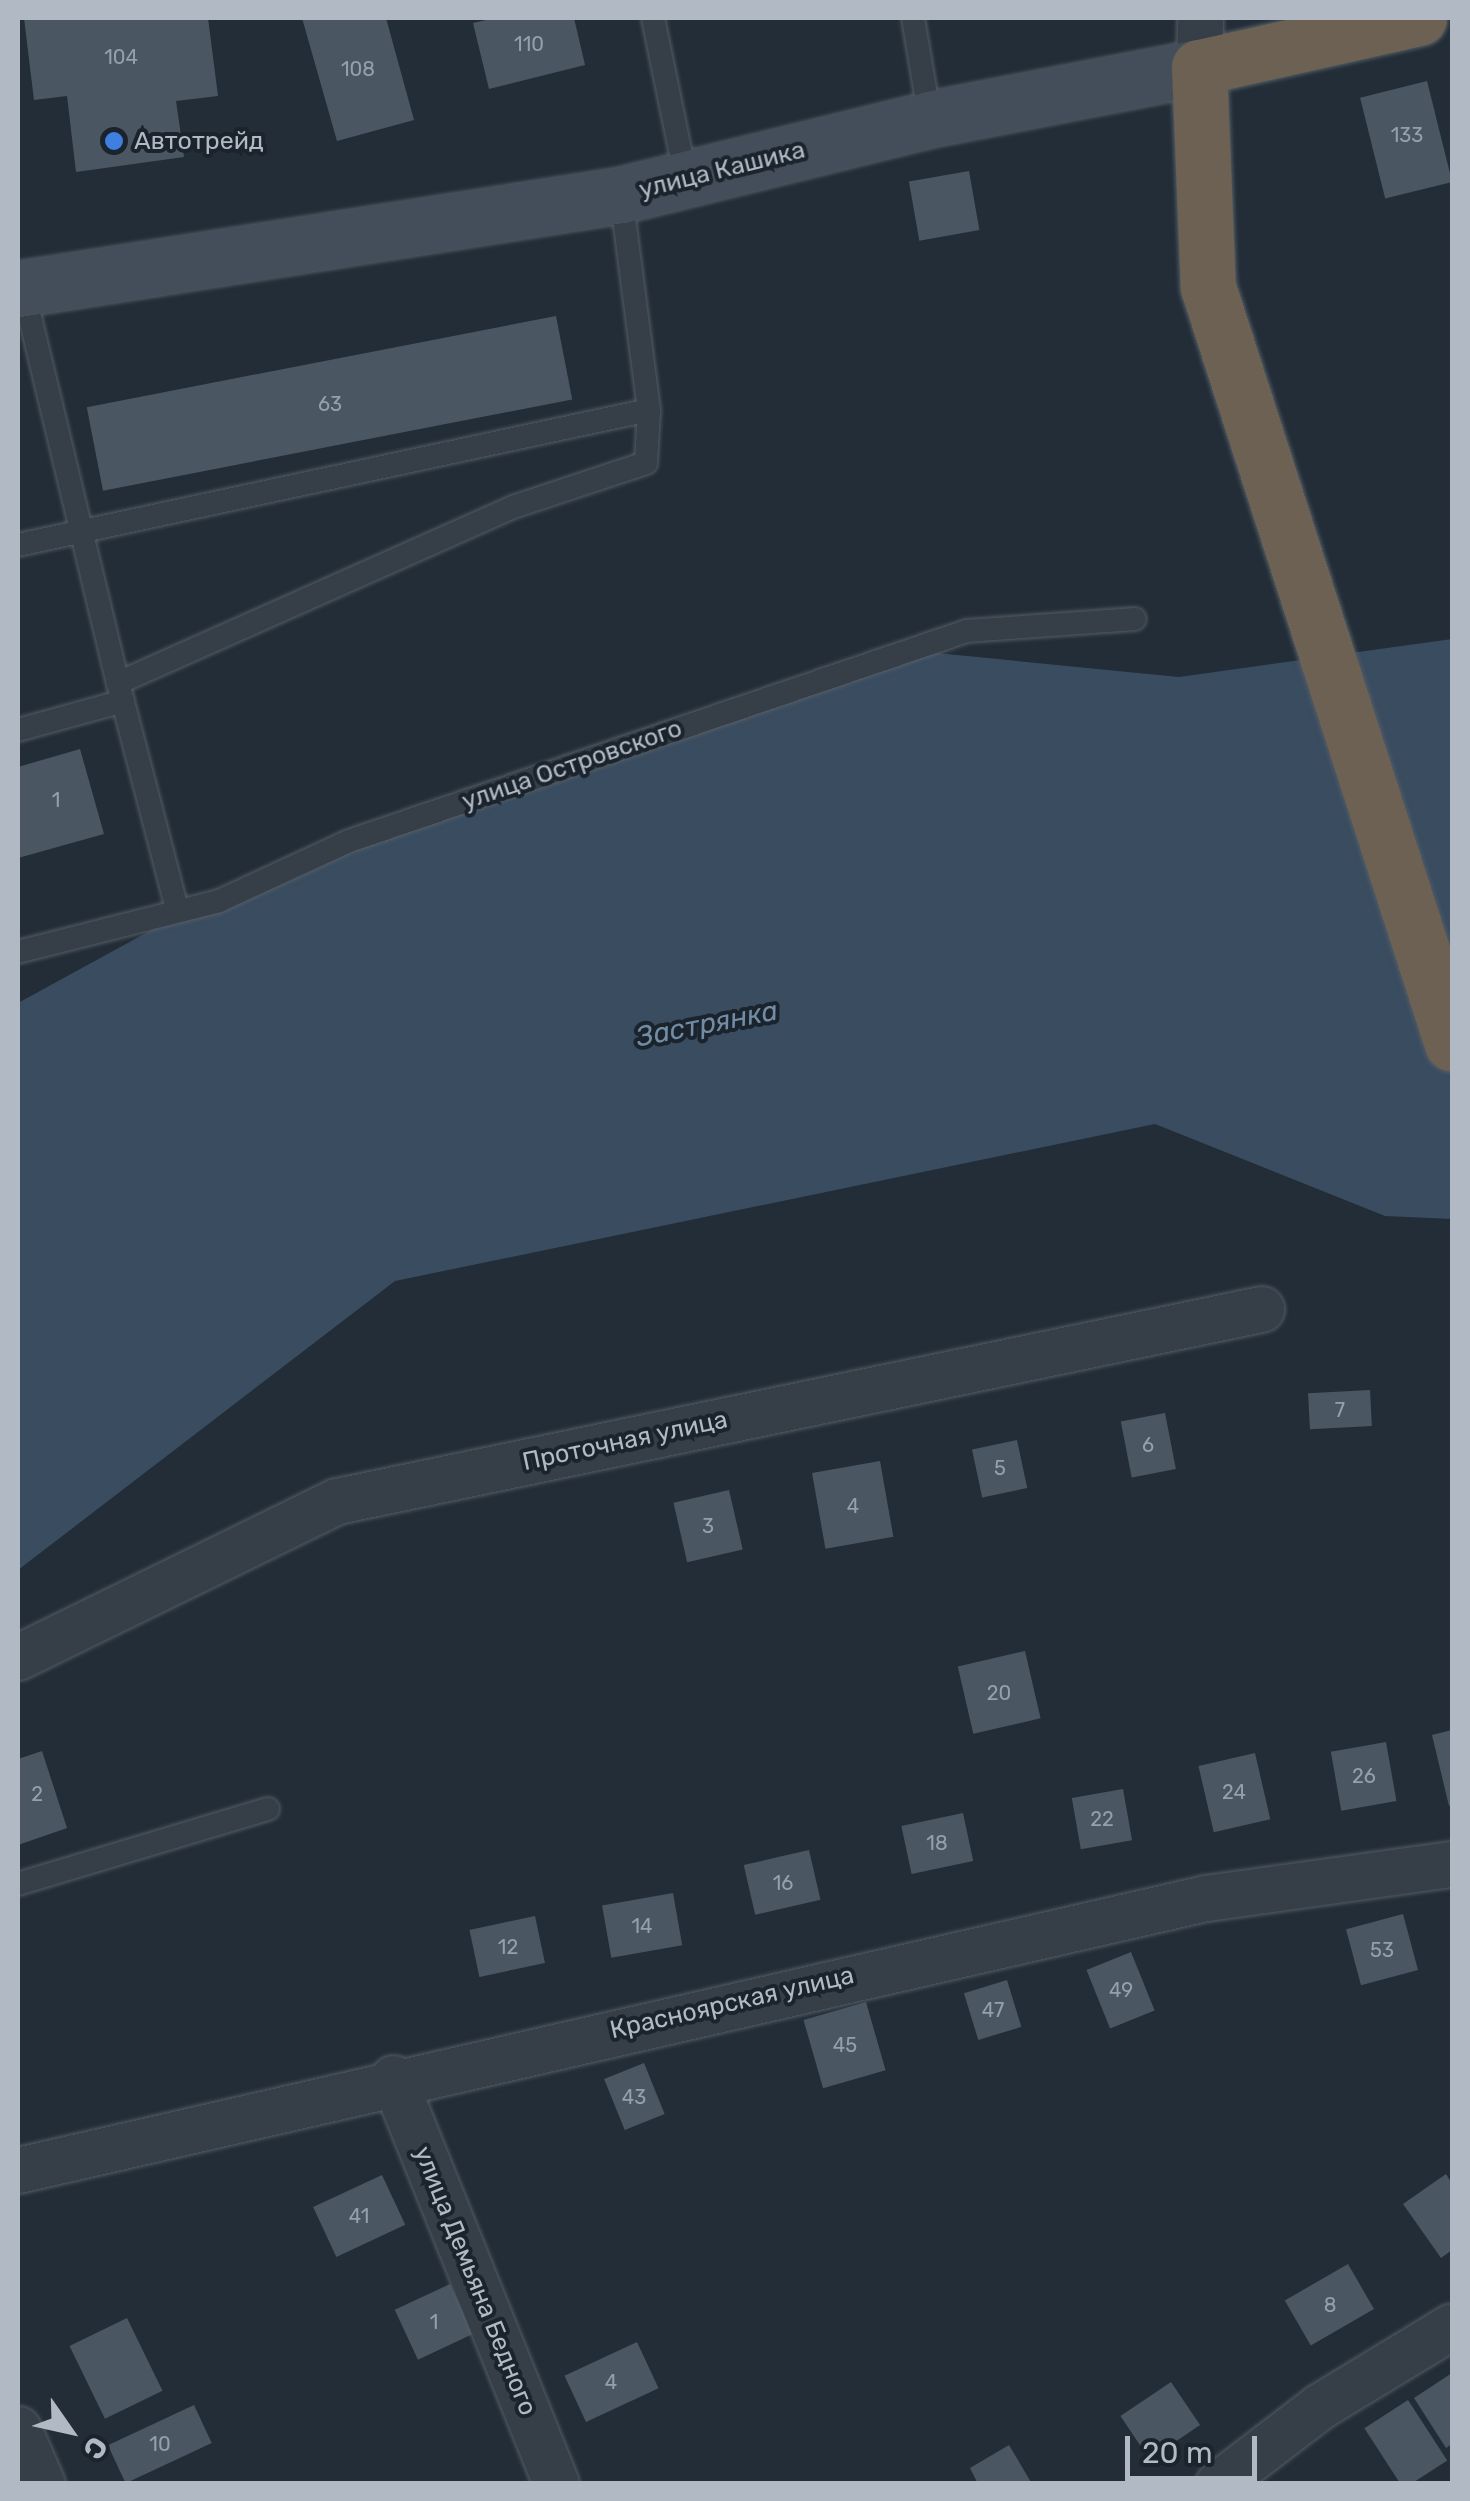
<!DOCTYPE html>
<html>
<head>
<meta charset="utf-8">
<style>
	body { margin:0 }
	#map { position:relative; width:1470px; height:2501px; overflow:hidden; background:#222d37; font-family:Rubik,sans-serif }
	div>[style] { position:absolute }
	.water>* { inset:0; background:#394c60 }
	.building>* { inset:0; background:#4a5763; transform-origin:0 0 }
	.roads { filter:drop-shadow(0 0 2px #535c65) drop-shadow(0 0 2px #535c65) }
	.lane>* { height:22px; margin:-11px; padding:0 11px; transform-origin:11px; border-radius:11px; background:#363e48 }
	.street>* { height:45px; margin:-22.5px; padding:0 22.5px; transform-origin:22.5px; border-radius:22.5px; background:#363e48 }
	.secondary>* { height:55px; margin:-27.5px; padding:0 27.5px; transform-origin:27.5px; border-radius:27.5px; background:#444e5b }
	.highway>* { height:55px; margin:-27.5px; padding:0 27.5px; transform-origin:27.5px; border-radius:27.5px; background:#6d6153 }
	.dots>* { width:28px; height:28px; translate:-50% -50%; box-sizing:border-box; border:5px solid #1b232c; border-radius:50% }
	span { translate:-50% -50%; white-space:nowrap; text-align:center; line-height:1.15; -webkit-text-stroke:8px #1b232c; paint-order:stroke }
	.number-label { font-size:20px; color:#96a0ac }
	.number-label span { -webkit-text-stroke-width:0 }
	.poi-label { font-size:25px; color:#b0b9c4 }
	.left { translate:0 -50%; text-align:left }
	.street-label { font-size:25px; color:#b0b9c4 }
	.water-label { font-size:28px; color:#728ca6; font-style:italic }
	.frame { position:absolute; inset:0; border:20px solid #b0b9c4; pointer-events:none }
	.north { position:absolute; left:20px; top:2381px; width:100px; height:100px; -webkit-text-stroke:8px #1b232c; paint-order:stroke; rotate:124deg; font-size:28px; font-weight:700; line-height:40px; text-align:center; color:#b0b9c4 }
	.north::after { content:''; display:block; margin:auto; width:35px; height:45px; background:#b0b9c4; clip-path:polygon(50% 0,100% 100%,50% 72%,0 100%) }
	.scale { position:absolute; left:1125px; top:2436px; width:132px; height:45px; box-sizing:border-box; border:5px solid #b0b9c4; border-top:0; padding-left:12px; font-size:30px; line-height:35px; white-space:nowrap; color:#b0b9c4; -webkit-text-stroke:8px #1b232c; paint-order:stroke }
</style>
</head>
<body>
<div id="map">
	<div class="water">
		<i style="clip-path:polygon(1452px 639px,1452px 1219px,1385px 1216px,1155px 1124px,395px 1281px,18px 1570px,18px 1003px,188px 910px,916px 651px,1179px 677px)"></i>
	</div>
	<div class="building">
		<i style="clip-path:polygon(24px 18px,208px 18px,218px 96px,176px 101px,184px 157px,76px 172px,67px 96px,34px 100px)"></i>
		<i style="clip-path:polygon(302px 18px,386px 18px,414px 120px,337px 141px)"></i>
		<i style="clip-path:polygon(495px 18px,574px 18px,585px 65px,489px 89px,473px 23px)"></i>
		<i style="left:1427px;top:81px;width:104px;height:69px;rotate:76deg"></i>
		<i style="left:969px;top:171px;width:60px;height:61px;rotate:80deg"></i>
		<i style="left:556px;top:316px;width:85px;height:478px;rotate:79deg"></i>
		<i style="clip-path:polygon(80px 749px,104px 834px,18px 858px,18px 767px)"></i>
		<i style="left:1370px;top:1390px;width:36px;height:62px;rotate:87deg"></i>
		<i style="left:1165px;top:1413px;width:57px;height:45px;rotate:79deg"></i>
		<i style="left:1017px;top:1440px;width:49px;height:46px;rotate:78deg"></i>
		<i style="left:880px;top:1461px;width:77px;height:69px;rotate:80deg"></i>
		<i style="left:729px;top:1490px;width:61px;height:57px;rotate:77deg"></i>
		<i style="left:1025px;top:1651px;width:69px;height:69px;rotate:77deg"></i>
		<i style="clip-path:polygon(1452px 1730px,1452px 1805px,1449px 1806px,1432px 1735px)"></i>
		<i style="left:1386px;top:1742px;width:60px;height:56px;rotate:80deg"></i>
		<i style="clip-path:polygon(42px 1751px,67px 1828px,18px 1845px,18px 1759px)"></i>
		<i style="left:1255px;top:1753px;width:68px;height:58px;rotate:77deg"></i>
		<i style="left:1123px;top:1789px;width:52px;height:52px;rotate:80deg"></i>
		<i style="left:963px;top:1813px;width:49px;height:63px;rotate:78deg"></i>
		<i style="left:809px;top:1850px;width:51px;height:67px;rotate:77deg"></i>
		<i style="left:673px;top:1893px;width:53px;height:72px;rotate:80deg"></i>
		<i style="left:1403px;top:1914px;width:58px;height:59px;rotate:75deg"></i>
		<i style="left:535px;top:1916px;width:48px;height:67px;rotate:78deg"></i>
		<i style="left:1131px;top:1952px;width:63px;height:48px;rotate:68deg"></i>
		<i style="left:1007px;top:1980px;width:49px;height:45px;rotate:73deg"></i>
		<i style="left:866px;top:2002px;width:71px;height:65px;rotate:74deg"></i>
		<i style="left:644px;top:2063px;width:55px;height:43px;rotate:68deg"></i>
		<i style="clip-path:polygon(1446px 2174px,1452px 2184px,1452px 2250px,1441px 2258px,1403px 2204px)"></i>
		<i style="left:382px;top:2175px;width:55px;height:76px;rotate:65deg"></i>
		<i style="left:1348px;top:2264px;width:52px;height:73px;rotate:60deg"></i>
		<i style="left:450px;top:2284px;width:55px;height:61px;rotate:65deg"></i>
		<i style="left:127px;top:2318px;width:81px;height:64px;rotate:64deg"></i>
		<i style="left:637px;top:2342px;width:51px;height:80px;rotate:65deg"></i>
		<i style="clip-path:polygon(1452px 2373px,1452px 2444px,1446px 2448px,1414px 2398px)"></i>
		<i style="left:1171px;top:2382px;width:52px;height:61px;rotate:56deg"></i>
		<i style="left:1408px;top:2400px;width:72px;height:52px;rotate:57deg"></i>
		<i style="left:194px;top:2405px;width:42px;height:95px;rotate:65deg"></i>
		<i style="clip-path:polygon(1009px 2445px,1032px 2484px,978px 2484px,970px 2468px)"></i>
	</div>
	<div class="roads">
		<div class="lane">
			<i style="left:653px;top:18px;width:164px;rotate:78.4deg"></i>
			<i style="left:913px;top:18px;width:102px;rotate:80.4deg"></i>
			<i style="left:23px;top:288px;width:406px;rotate:76.5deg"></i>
			<i style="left:18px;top:545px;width:645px;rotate:-12.08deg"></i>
			<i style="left:18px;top:730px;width:109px;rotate:-15.4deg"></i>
			<i style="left:177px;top:909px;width:234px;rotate:-104.6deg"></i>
			<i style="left:118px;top:683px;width:432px;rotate:-24deg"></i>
			<i style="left:513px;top:507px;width:140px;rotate:-18.3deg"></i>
			<i style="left:646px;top:463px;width:53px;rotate:-86.8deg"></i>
			<i style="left:649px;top:410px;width:217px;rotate:-97.4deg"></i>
			<i style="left:18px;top:952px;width:207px;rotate:-14.2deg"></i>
			<i style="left:219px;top:901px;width:143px;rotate:-24.8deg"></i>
			<i style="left:349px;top:841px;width:653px;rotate:-18.77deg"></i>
			<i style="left:967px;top:631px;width:168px;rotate:-4.1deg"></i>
			<i style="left:18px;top:1884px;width:261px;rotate:-16.7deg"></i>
		</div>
		<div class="street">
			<i style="left:1199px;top:67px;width:49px;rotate:-88.8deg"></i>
			<i style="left:18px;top:1657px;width:355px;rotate:-26.1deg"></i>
			<i style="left:337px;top:1501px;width:944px;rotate:-11.74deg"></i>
			<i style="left:393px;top:2078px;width:437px;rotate:68.1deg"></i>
			<i style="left:18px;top:2170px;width:1219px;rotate:-12.9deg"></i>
			<i style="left:1206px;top:1898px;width:248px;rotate:-7.9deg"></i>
			<i style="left:18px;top:2429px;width:60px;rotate:66.4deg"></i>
			<i style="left:1218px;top:2484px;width:128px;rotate:-37.4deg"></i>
			<i style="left:1320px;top:2406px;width:154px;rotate:-31.2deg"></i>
		</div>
		<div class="secondary">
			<i style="left:18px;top:289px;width:610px;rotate:-8.86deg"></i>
			<i style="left:621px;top:195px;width:318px;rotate:-13.8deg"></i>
			<i style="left:930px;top:119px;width:274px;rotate:-10.9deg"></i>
		</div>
		<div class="highway">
			<i style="left:1419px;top:18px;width:225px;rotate:167.4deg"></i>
			<i style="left:1199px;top:67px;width:220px;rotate:87.7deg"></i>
			<i style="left:1208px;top:287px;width:795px;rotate:72.13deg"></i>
		</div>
	</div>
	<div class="dots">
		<i style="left:114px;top:141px;background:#3f7fe0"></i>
	</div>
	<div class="number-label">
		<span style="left:529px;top:44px">110</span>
		<span style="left:121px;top:57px">104</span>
		<span style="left:358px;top:69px">108</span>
		<span style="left:1407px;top:135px">133</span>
		<span style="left:330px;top:404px">63</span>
		<span style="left:56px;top:800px">1</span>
		<span style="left:1340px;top:1410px">7</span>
		<span style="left:1148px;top:1445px">6</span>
		<span style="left:1000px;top:1468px">5</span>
		<span style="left:853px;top:1506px">4</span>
		<span style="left:708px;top:1526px">3</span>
		<span style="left:999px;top:1693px">20</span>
		<span style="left:1364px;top:1776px">26</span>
		<span style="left:1234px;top:1792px">24</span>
		<span style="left:37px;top:1794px">2</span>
		<span style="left:1102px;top:1819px">22</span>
		<span style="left:937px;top:1843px">18</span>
		<span style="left:783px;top:1883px">16</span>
		<span style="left:642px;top:1926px">14</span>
		<span style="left:508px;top:1947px">12</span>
		<span style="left:1382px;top:1950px">53</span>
		<span style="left:1121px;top:1990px">49</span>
		<span style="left:993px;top:2010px">47</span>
		<span style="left:845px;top:2045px">45</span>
		<span style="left:634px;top:2097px">43</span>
		<span style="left:359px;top:2216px">41</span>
		<span style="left:1330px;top:2305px">8</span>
		<span style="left:434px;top:2322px">1</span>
		<span style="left:611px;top:2382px">4</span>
		<span style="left:160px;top:2444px">10</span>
	</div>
	<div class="poi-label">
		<span class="left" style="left:134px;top:141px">Автотрейд</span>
	</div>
	<div class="street-label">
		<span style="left:722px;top:170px;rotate:-14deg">улица Кашика</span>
		<span style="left:572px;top:765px;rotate:-19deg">улица Островского</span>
		<span style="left:625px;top:1441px;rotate:-12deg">Проточная улица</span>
		<span style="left:732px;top:2003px;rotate:-13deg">Красноярская улица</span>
		<span style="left:475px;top:2281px;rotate:68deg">улица Демьяна Бедного</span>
	</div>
	<div class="water-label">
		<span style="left:707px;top:1024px;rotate:-11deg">Застрянка</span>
	</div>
	<div class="frame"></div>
	<div class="north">С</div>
	<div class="scale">20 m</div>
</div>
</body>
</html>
